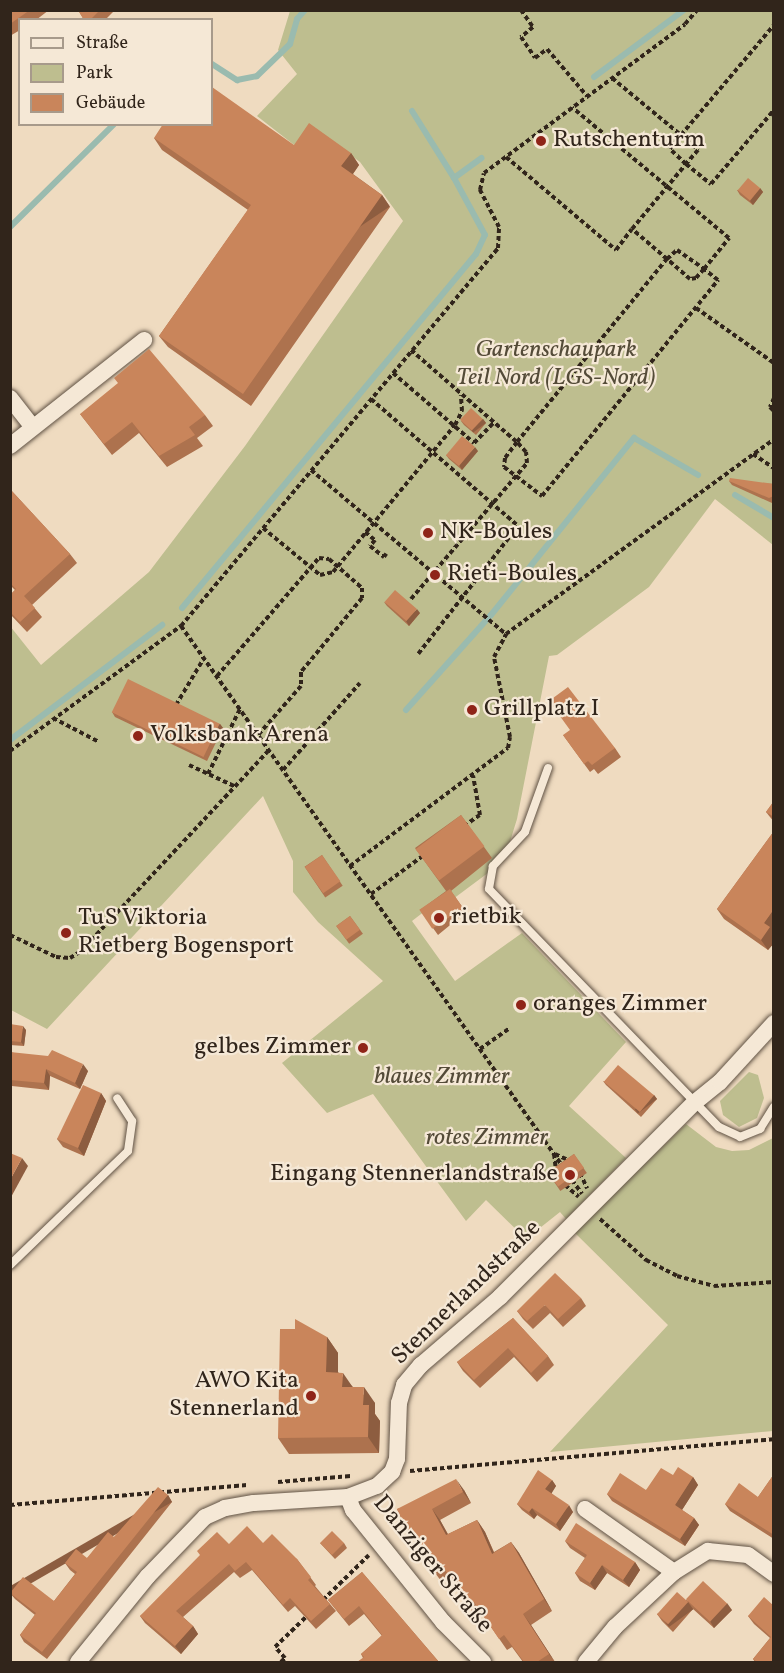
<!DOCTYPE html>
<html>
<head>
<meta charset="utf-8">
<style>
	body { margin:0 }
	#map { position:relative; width:784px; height:1673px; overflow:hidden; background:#efdbc0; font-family:Vollkorn,serif }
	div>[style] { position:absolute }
	.green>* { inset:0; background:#bebe8f }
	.stream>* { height:6px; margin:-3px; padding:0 3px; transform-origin:3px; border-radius:3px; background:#9abbaf }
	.path>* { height:4px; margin-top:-2px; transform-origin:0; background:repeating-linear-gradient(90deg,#31251b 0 4.5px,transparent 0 7.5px) }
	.roads { filter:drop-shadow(0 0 2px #605244) drop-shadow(0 0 2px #605244) }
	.service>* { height:8px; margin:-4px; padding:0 4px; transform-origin:4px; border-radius:4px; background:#f5e8d6 }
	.minor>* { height:16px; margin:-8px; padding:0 8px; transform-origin:8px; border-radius:8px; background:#f5e8d6 }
	.wall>* { inset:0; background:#ad724e; transform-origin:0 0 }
	.shaded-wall>* { inset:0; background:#8d5d40; transform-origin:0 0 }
	.building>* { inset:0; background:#c9855b; transform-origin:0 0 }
	.dots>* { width:16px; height:16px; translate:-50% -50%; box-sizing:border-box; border:3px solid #f5e8d6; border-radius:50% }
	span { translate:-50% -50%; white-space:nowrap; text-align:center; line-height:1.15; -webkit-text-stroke:4.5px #f5e8d6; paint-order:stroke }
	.poi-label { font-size:24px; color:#31251b }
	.left { translate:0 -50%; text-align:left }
	.right { translate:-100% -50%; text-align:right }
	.park-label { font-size:24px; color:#544b38; font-style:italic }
	.street-label { font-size:24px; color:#31251b }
	.frame { position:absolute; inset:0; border:12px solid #31251b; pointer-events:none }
	.legend { position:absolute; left:18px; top:18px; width:195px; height:108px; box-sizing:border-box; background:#f5e8d6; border:2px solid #a79a8b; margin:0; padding:8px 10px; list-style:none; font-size:18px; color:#31251b }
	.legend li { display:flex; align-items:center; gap:12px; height:30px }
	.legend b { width:30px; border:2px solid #a79a8b }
</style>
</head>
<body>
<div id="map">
	<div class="green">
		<i style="clip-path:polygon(290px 11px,773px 11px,773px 545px,715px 499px,649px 587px,557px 655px,549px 656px,517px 819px,504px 861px,449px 902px,443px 897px,412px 921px,455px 981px,522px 933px,626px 1042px,569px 1106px,626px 1158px,566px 1219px,560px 1212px,526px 1239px,486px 1200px,466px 1221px,373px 1094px,327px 1113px,282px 1063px,383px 981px,318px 922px,293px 892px,293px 861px,263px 796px,47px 1029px,11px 1010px,10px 626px,41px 665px,149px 572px,245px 446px,403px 221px,360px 162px,315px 129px,298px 148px,257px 116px,297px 74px,278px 50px)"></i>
		<i style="clip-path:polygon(749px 1072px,758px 1075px,764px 1098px,757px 1118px,739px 1127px,723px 1115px,720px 1101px)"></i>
		<i style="clip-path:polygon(686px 1124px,716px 1147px,732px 1151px,749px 1150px,773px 1138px,773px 1431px,550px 1452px,668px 1325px,574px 1232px)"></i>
	</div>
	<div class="stream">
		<i style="left:212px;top:64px;width:30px;rotate:33deg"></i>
		<i style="left:237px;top:80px;width:20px;rotate:-11deg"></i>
		<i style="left:257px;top:76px;width:46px;rotate:-44.1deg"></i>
		<i style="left:290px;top:44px;width:26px;rotate:-74deg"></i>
		<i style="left:297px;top:19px;width:12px;rotate:-48deg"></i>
		<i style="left:594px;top:77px;width:112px;rotate:-36.7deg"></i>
		<i style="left:412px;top:111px;width:79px;rotate:57.9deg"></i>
		<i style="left:10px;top:227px;width:146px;rotate:-44.7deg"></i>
		<i style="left:735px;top:495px;width:45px;rotate:30.5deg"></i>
		<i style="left:182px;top:608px;width:460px;rotate:-50.3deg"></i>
		<i style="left:476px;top:254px;width:21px;rotate:-65deg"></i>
		<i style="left:485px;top:235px;width:65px;rotate:-118.5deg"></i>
		<i style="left:454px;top:178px;width:34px;rotate:-36deg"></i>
		<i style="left:406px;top:710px;width:127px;rotate:-48.2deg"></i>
		<i style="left:491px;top:615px;width:228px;rotate:-51.1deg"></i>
		<i style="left:634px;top:438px;width:74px;rotate:30deg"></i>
		<i style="left:10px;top:740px;width:191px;rotate:-37.1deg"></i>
	</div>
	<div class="path">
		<i style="left:521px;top:10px;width:21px;rotate:55deg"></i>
		<i style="left:533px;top:27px;width:16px;rotate:140deg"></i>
		<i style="left:521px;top:37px;width:25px;rotate:56deg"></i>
		<i style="left:535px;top:58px;width:15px;rotate:-37deg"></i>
		<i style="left:547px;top:49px;width:62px;rotate:49.6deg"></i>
		<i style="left:612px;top:78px;width:89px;rotate:39.6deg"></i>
		<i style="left:681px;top:135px;width:144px;rotate:-49.8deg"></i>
		<i style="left:681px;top:135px;width:23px;rotate:41deg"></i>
		<i style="left:698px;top:150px;width:18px;rotate:131deg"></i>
		<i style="left:686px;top:164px;width:22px;rotate:-137deg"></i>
		<i style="left:670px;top:149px;width:18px;rotate:-52deg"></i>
		<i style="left:506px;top:157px;width:144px;rotate:40.2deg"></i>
		<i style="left:616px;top:250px;width:26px;rotate:-53deg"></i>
		<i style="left:677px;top:250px;width:33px;rotate:35deg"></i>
		<i style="left:704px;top:269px;width:12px;rotate:132deg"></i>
		<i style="left:696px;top:278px;width:6px;rotate:171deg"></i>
		<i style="left:690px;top:279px;width:30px;rotate:-139deg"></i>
		<i style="left:667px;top:259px;width:13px;rotate:-42deg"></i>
		<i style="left:696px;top:308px;width:95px;rotate:35.2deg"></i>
		<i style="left:411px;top:350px;width:140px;rotate:41deg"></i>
		<i style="left:517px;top:442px;width:20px;rotate:127deg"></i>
		<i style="left:505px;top:458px;width:9px;rotate:96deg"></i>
		<i style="left:504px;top:467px;width:48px;rotate:37.3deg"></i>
		<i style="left:542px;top:496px;width:279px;rotate:-50.8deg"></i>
		<i style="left:718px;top:280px;width:18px;rotate:-142deg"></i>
		<i style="left:704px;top:269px;width:40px;rotate:-51deg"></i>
		<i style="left:729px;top:238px;width:204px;rotate:-140.2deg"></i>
		<i style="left:393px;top:373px;width:107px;rotate:40.8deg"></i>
		<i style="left:474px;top:443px;width:28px;rotate:-46deg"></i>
		<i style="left:774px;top:398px;width:10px;rotate:114deg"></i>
		<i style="left:770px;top:407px;width:6px;rotate:45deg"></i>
		<i style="left:371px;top:399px;width:194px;rotate:40.8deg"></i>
		<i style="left:518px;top:526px;width:162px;rotate:128deg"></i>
		<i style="left:753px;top:454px;width:25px;rotate:34deg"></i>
		<i style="left:311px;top:470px;width:255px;rotate:40.1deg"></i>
		<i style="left:263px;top:528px;width:74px;rotate:39.5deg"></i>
		<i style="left:320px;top:575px;width:13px;rotate:-13deg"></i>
		<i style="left:333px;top:572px;width:191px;rotate:-50.3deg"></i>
		<i style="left:455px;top:425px;width:16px;rotate:-63deg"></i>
		<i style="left:462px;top:411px;width:16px;rotate:-94deg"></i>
		<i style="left:365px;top:532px;width:13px;rotate:39deg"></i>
		<i style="left:375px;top:540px;width:8px;rotate:130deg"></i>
		<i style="left:370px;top:546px;width:18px;rotate:38deg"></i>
		<i style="left:384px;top:557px;width:4px;rotate:-56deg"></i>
		<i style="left:411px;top:599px;width:179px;rotate:-49.5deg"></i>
		<i style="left:527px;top:463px;width:11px;rotate:-95deg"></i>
		<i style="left:526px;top:452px;width:13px;rotate:-132deg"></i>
		<i style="left:517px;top:442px;width:237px;rotate:-50.7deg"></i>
		<i style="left:667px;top:259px;width:46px;rotate:-139.4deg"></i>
		<i style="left:632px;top:229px;width:85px;rotate:-50.3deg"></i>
		<i style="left:686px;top:164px;width:32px;rotate:39deg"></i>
		<i style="left:711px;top:184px;width:97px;rotate:-49.6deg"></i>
		<i style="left:181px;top:626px;width:662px;rotate:54.77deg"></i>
		<i style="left:217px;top:676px;width:156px;rotate:-49.2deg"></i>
		<i style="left:319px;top:558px;width:10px;rotate:6deg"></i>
		<i style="left:329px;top:559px;width:44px;rotate:41.3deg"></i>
		<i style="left:362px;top:588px;width:10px;rotate:90deg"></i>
		<i style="left:362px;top:598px;width:96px;rotate:129.5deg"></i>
		<i style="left:301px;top:672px;width:14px;rotate:90deg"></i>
		<i style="left:301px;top:686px;width:65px;rotate:131.3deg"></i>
		<i style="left:176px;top:705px;width:55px;rotate:-59.2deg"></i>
		<i style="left:53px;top:718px;width:52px;rotate:27.6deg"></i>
		<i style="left:10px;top:751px;width:212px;rotate:-36.2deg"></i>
		<i style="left:181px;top:626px;width:493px;rotate:-50deg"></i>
		<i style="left:498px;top:248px;width:21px;rotate:-87deg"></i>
		<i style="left:499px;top:227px;width:42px;rotate:-117.2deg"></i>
		<i style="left:480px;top:190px;width:17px;rotate:-77deg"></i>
		<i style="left:484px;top:173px;width:250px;rotate:-36.5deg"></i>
		<i style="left:685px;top:24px;width:18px;rotate:-49deg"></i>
		<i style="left:189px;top:765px;width:50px;rotate:25deg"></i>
		<i style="left:283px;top:770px;width:116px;rotate:-48.5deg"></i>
		<i style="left:208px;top:774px;width:72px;rotate:-63.8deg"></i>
		<i style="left:464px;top:826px;width:19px;rotate:-35deg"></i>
		<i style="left:480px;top:815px;width:40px;rotate:-100deg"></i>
		<i style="left:350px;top:866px;width:197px;rotate:-36.8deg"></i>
		<i style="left:508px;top:748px;width:11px;rotate:-80deg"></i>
		<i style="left:510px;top:737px;width:82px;rotate:-101.3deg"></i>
		<i style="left:494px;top:657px;width:26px;rotate:-62deg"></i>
		<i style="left:506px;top:634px;width:331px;rotate:-36deg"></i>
		<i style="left:371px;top:894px;width:66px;rotate:-36.3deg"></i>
		<i style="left:10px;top:935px;width:51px;rotate:25.6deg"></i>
		<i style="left:56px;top:957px;width:14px;rotate:4deg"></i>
		<i style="left:70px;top:958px;width:13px;rotate:-32deg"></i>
		<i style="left:81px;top:951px;width:275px;rotate:-46.9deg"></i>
		<i style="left:480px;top:1049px;width:35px;rotate:-35deg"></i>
		<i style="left:554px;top:1154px;width:17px;rotate:83deg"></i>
		<i style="left:555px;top:1154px;width:17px;rotate:25deg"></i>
		<i style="left:580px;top:1173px;width:17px;rotate:65deg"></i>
		<i style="left:572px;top:1180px;width:17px;rotate:54deg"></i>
		<i style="left:565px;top:1185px;width:18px;rotate:41deg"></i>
		<i style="left:600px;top:1219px;width:62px;rotate:41.7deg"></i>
		<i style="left:646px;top:1260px;width:35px;rotate:27deg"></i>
		<i style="left:677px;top:1276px;width:38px;rotate:15deg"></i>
		<i style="left:714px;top:1286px;width:60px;rotate:-3.8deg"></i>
		<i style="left:410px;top:1471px;width:365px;rotate:-5deg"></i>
		<i style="left:278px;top:1482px;width:73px;rotate:-4.7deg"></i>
		<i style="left:10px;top:1505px;width:238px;rotate:-4.8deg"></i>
		<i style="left:323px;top:1600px;width:64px;rotate:-44.4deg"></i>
		<i style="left:281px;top:1662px;width:6px;rotate:-45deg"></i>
		<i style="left:285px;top:1658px;width:15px;rotate:-132deg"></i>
		<i style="left:275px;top:1647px;width:47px;rotate:-44.1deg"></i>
	</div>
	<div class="roads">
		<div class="service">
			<i style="left:548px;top:768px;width:68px;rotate:109.8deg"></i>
			<i style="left:525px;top:832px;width:47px;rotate:133.3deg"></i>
			<i style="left:493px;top:866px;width:23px;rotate:100deg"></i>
			<i style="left:489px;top:889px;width:331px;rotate:46deg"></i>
			<i style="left:719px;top:1127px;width:23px;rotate:25deg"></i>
			<i style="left:740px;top:1137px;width:22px;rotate:-22deg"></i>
			<i style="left:760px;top:1129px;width:26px;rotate:-58deg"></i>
			<i style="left:10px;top:1265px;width:164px;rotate:-44deg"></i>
			<i style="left:128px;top:1151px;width:30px;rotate:-82deg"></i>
			<i style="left:132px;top:1121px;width:27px;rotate:-123deg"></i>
		</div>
		<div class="minor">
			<i style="left:10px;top:398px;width:37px;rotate:52deg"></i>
			<i style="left:10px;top:446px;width:171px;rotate:-38.3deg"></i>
			<i style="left:348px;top:1497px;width:14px;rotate:69deg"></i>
			<i style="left:353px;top:1510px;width:144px;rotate:51.2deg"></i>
			<i style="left:443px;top:1622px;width:57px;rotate:45deg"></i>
			<i style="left:585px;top:1509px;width:109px;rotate:35.3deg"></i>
			<i style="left:78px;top:1662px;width:111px;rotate:-50.9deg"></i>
			<i style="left:148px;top:1576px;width:82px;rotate:-46deg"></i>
			<i style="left:205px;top:1517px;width:22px;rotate:-24deg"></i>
			<i style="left:225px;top:1508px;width:29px;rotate:-10deg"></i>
			<i style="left:254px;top:1503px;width:94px;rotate:-3.7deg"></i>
			<i style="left:348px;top:1497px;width:31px;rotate:-21deg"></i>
			<i style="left:377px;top:1486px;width:21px;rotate:-43deg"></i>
			<i style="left:392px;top:1472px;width:14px;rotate:-69deg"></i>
			<i style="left:397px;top:1459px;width:56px;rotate:-88deg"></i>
			<i style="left:399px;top:1403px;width:19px;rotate:-74deg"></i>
			<i style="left:404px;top:1385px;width:26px;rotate:-50deg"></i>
			<i style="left:421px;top:1365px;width:104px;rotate:-40.7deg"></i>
			<i style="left:500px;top:1297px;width:274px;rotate:-45deg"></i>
			<i style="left:694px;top:1103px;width:33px;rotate:-39deg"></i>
			<i style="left:720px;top:1082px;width:80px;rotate:-47.5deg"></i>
			<i style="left:586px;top:1662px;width:45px;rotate:-50.4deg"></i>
			<i style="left:615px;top:1627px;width:81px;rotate:-43deg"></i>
			<i style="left:674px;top:1572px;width:40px;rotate:-32deg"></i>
			<i style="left:708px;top:1551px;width:40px;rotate:5.7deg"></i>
			<i style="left:748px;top:1555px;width:32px;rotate:36deg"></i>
		</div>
	</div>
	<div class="wall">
		<i style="clip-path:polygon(10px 10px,49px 10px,36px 20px,20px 20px,20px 30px,10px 36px)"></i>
		<i style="clip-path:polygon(78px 10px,115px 10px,105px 20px,84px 20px)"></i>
		<i style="clip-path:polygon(154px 138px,294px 145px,351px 153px,359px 165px,353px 174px,382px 195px,390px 207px,251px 406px,168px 347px,159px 336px,248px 210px,162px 150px)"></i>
		<i style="clip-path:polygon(760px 188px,763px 192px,753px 205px,740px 195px,737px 190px)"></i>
		<i style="clip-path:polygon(80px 414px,205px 415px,213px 426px,197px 438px,203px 446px,167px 467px,139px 433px,112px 455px)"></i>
		<i style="clip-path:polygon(483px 419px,486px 423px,476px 435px,464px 425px,461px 421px)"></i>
		<i style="clip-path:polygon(478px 451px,462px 470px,449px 459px,446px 455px)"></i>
		<i style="clip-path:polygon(729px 481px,774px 484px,774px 502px,772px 503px,732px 485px)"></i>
		<i style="clip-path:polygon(10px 489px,70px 554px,77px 563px,32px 605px,42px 617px,27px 632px,10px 614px,10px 595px,15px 590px,10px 585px)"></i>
		<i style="clip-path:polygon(384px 602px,420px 613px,409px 626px,387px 606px)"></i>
		<i style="clip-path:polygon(112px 712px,220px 724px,223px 728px,207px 761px,115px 717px)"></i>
		<i style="clip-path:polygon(563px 735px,615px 748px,621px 757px,598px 774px,594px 769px,590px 772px)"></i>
		<i style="clip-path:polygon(774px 801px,774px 822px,766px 812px)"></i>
		<i style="clip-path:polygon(461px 815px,492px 858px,451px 891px,466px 912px,438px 935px,420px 910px,446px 891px,415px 848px)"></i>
		<i style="clip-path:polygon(774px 831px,774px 929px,772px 931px,774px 932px,774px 943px,768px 950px,724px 919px,717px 909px)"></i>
		<i style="left:322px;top:855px;width:37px;height:21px;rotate:56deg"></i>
		<i style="left:350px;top:916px;width:22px;height:17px;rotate:54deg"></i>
		<i style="clip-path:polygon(10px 1024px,26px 1030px,24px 1046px,10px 1045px)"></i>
		<i style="clip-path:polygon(10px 1052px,88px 1071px,80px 1089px,50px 1076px,49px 1090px,12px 1086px,10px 1085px)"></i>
		<i style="clip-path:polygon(603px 1081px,654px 1095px,657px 1099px,641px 1117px,606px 1085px)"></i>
		<i style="clip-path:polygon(101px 1093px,106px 1101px,84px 1156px,63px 1147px,57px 1139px)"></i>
		<i style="left:574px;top:1154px;width:23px;height:32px;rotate:56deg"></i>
		<i style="clip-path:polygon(581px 1298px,586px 1306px,563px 1327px,550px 1313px,533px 1329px,523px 1319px,517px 1311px)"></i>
		<i style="clip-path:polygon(513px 1318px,548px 1356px,554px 1365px,537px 1382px,514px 1357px,480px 1388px,463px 1371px,457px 1362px)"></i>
		<i style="clip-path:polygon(327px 1337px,338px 1353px,338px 1372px,353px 1387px,375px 1403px,375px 1414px,380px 1421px,379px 1453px,289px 1454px,278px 1438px)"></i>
		<i style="clip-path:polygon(774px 1474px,774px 1539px,730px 1511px,725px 1504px,758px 1497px)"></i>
		<i style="clip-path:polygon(673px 1475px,693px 1477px,698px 1485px,682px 1510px,694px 1518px,699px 1525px,685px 1546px,612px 1501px,607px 1494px,646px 1490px)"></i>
		<i style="clip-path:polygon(552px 1480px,556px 1486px,551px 1493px,573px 1512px,560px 1531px,537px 1515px,534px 1519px,522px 1510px,517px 1504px)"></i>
		<i style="clip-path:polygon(464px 1490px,471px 1503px,440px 1520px,448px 1534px,477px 1520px,485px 1532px,494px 1552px,511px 1542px,519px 1553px,552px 1611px,531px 1625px,555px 1662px,523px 1662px,512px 1647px,507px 1650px,482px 1614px,476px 1618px,450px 1577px,441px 1581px,433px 1570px,418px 1540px,415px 1541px,407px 1530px,397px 1509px)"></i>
		<i style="clip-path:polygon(168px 1495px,172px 1502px,47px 1659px,24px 1642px,20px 1635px,35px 1615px,15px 1599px,10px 1593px,54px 1601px,75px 1574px,70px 1570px,65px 1563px,87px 1558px)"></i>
		<i style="clip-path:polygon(565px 1541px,635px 1562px,640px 1570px,629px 1587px,607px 1573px,595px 1590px,580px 1581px,575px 1573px,585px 1558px,570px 1548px)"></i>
		<i style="clip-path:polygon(263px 1543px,297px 1559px,316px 1585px,315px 1586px,330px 1604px,336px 1611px,316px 1629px,295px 1606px,288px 1612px,252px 1570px,240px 1578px,234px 1572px,183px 1617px,193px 1626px,198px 1634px,181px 1654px,145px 1623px,140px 1616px,229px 1544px)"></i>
		<i style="clip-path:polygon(320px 1543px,344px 1543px,347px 1548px,335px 1559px)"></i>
		<i style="clip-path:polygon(362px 1572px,439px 1662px,363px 1658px,361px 1654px,382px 1636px,364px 1614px,349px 1626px,328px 1600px)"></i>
		<i style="clip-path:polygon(686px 1600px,732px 1610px,714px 1628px,693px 1609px,673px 1632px,662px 1621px,657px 1614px)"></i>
		<i style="clip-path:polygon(774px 1606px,774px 1662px,755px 1662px,753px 1659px,770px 1638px,754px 1624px,748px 1616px)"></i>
	</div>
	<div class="shaded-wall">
		<i style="clip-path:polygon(351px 153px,359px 165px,350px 178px,341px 166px)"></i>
		<i style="clip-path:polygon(760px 188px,763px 192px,753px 205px,750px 201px)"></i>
		<i style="left:382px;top:195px;width:14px;height:243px;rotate:56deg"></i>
		<i style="left:483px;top:419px;width:5px;height:16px;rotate:53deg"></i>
		<i style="clip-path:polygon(475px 447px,478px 451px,462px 470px,459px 465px)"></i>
		<i style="clip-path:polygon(417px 609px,420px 613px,409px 626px,406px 621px)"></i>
		<i style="left:220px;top:724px;width:5px;height:37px;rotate:53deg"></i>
		<i style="clip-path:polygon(774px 909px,774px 929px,772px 931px,774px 932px,774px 943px,768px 950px,761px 940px,764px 923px)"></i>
		<i style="clip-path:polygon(23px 1026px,26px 1030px,24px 1046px,21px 1042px)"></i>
		<i style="clip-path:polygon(83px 1064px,88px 1071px,80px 1089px,75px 1083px)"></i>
		<i style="clip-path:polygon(46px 1069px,50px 1076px,49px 1090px,44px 1083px)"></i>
		<i style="clip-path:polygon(101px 1093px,106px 1101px,84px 1156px,78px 1148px)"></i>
		<i style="left:654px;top:1095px;width:5px;height:24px;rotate:53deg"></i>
		<i style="clip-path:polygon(22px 1158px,28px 1166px,10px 1199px,10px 1180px)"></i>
		<i style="clip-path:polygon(327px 1337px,338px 1353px,338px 1388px,326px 1372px)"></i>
		<i style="clip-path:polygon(343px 1373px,354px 1389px,342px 1387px)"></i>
		<i style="clip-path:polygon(364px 1387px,375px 1403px,375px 1414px,380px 1421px,379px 1453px,368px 1437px,363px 1405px)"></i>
		<i style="clip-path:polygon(693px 1477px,698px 1485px,680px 1513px,675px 1505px)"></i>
		<i style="clip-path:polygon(456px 1479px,464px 1490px,471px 1503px,463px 1492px)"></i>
		<i style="clip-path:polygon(552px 1480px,556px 1486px,550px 1496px,545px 1489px)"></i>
		<i style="left:168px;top:1495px;width:8px;height:201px;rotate:60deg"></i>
		<i style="clip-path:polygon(569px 1505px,573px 1512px,560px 1531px,556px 1524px)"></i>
		<i style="clip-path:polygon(532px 1508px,537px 1515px,534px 1519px,529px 1512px)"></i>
		<i style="clip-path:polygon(432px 1509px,440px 1520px,454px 1546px,446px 1535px)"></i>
		<i style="clip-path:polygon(694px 1518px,699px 1525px,685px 1546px,680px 1539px)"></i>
		<i style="clip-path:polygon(477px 1520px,485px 1532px,499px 1565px,492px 1554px)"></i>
		<i style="clip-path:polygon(511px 1542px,519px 1553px,552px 1611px,544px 1599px)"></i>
		<i style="clip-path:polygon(635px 1562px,640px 1570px,629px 1587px,623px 1580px)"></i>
		<i style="clip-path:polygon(602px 1565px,607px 1573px,595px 1590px,590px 1583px)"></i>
		<i style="left:688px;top:1602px;width:9px;height:30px;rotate:54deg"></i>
		<i style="clip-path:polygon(727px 1603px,732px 1610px,714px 1628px,710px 1621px)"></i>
		<i style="clip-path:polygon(523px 1614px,531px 1625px,555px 1662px,549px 1654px)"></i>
		<i style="clip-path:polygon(193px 1626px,198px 1634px,181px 1654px,175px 1646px)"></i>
	</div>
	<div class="building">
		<i style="clip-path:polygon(10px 10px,30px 10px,10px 24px)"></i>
		<i style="clip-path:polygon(78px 10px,100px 10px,90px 20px,84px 20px)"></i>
		<i style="clip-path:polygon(212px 87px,294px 145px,309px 123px,351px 153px,341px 166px,382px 195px,243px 394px,159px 336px,251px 205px,154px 138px,163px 124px,212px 124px)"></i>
		<i style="left:748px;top:178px;width:16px;height:16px;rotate:40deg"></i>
		<i style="clip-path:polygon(149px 349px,205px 415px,189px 427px,195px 435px,159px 456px,132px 422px,104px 444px,80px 414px,118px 383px,114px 378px)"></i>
		<i style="left:471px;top:408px;width:16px;height:16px;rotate:43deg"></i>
		<i style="left:462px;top:436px;width:17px;height:25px;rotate:40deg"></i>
		<i style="clip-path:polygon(730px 478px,774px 484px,774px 496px,769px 498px,729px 481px)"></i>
		<i style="clip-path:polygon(10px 489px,70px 554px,24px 596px,35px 608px,20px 622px,10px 612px,10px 595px,16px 589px,10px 583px)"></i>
		<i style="left:395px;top:590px;width:29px;height:16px;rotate:41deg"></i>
		<i style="left:128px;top:679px;width:102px;height:37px;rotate:26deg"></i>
		<i style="clip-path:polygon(568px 687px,615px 748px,592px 765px,588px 761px,584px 764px,563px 735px,570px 730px,549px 701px)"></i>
		<i style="clip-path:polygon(774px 801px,774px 817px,766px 812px)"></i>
		<i style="left:461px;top:815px;width:39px;height:57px;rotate:53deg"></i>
		<i style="clip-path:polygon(774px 831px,774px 909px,764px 923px,770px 927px,761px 940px,717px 909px)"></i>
		<i style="left:322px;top:855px;width:32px;height:21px;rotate:55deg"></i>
		<i style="left:450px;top:889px;width:23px;height:37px;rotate:56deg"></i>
		<i style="left:350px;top:916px;width:17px;height:17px;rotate:54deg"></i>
		<i style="clip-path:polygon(10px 1024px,23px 1026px,21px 1042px,10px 1041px)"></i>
		<i style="clip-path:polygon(52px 1050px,83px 1064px,75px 1083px,46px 1069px,44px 1083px,10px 1080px,10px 1052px,48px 1056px)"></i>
		<i style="left:618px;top:1065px;width:47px;height:22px;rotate:40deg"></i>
		<i style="clip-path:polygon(83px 1085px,101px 1093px,78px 1148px,57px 1139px)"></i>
		<i style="clip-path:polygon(10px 1153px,22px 1158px,10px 1180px)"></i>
		<i style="left:574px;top:1154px;width:17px;height:32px;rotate:54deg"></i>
		<i style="clip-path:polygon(555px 1273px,581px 1298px,558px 1319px,545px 1305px,527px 1321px,517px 1311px)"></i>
		<i style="clip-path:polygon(513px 1318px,548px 1356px,531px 1373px,508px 1348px,474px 1380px,457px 1362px)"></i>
		<i style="clip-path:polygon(295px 1319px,327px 1337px,326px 1372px,343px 1373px,342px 1387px,364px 1387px,363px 1405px,369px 1405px,368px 1437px,278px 1438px,280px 1329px,295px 1329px)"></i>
		<i style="clip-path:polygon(678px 1467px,693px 1477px,675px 1505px,694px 1518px,680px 1539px,607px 1494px,620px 1473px,646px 1490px,661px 1468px,673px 1475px)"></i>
		<i style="clip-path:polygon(538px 1470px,552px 1480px,545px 1489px,569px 1505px,556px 1524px,532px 1508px,529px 1512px,517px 1504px)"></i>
		<i style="clip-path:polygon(774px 1474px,774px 1535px,725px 1504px,739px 1483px,758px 1497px)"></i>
		<i style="clip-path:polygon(456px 1479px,463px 1492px,432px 1509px,446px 1535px,477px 1520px,492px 1554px,511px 1542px,544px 1599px,523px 1614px,549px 1654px,537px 1662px,524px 1662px,504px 1635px,499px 1639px,474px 1602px,468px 1606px,442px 1565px,433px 1570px,412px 1528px,407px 1530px,397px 1509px)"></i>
		<i style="clip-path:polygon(158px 1487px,168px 1495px,42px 1652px,20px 1635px,36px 1613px,10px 1593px,23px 1577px,54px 1601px,77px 1572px,65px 1563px,76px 1549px,87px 1558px,108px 1532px,114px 1537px)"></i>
		<i style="clip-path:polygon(576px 1523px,635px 1562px,623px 1580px,602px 1565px,590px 1583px,575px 1573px,587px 1555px,565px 1541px)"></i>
		<i style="clip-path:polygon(247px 1526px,263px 1543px,272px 1534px,297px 1559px,311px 1577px,308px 1580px,330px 1604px,311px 1621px,290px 1598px,283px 1605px,246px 1562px,235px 1571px,229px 1564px,176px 1611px,193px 1626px,175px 1646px,140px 1616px,200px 1555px,197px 1551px,217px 1532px,229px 1544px)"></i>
		<i style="left:332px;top:1531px;width:17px;height:17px;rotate:45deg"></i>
		<i style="clip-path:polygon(362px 1572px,439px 1662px,357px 1662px,364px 1657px,361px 1654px,382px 1635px,359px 1606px,344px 1619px,328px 1600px)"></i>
		<i style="left:703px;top:1581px;width:33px;height:25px;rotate:43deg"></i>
		<i style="left:677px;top:1592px;width:15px;height:30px;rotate:42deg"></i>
		<i style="clip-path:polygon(764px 1597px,774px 1606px,774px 1662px,757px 1662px,753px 1659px,771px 1637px,748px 1616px)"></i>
	</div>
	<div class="dots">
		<i style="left:541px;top:141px;background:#8f2418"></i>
		<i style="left:428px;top:533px;background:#8f2418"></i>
		<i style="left:435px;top:575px;background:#8f2418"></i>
		<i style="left:472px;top:710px;background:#8f2418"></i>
		<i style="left:138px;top:736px;background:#8f2418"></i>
		<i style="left:439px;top:918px;background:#8f2418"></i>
		<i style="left:66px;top:933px;background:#8f2418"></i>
		<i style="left:521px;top:1005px;background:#8f2418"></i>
		<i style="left:363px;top:1048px;background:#8f2418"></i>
		<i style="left:570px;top:1175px;background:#8f2418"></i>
		<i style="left:311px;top:1396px;background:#8f2418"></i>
	</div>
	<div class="poi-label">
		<span class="left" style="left:553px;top:141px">Rutschenturm</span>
		<span class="left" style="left:440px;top:533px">NK-Boules</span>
		<span class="left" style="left:447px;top:575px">Rieti-Boules</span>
		<span class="left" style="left:484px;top:710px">Grillplatz I</span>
		<span class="left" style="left:150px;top:736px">Volksbank Arena</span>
		<span class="left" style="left:451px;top:918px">rietbik</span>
		<span class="left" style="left:78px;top:933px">TuS Viktoria<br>Rietberg Bogensport</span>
		<span class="left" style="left:533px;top:1005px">oranges Zimmer</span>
		<span class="right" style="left:351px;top:1048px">gelbes Zimmer</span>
		<span class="right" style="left:558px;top:1175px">Eingang Stennerlandstraße</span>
		<span class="right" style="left:299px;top:1396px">AWO Kita<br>Stennerland</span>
	</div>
	<div class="park-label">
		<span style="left:556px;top:365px">Gartenschaupark<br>Teil Nord (LGS-Nord)</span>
		<span style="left:442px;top:1078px">blaues Zimmer</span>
		<span style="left:487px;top:1139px">rotes Zimmer</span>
	</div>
	<div class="street-label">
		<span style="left:467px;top:1293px;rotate:-44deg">Stennerlandstraße</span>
		<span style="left:432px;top:1565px;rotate:50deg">Danziger Straße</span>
	</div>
	<div class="frame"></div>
	<ul class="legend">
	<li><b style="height:8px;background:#f5e8d6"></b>Straße</li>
	<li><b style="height:16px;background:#bebe8f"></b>Park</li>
	<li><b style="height:16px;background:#c9855b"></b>Gebäude</li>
	</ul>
</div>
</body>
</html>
